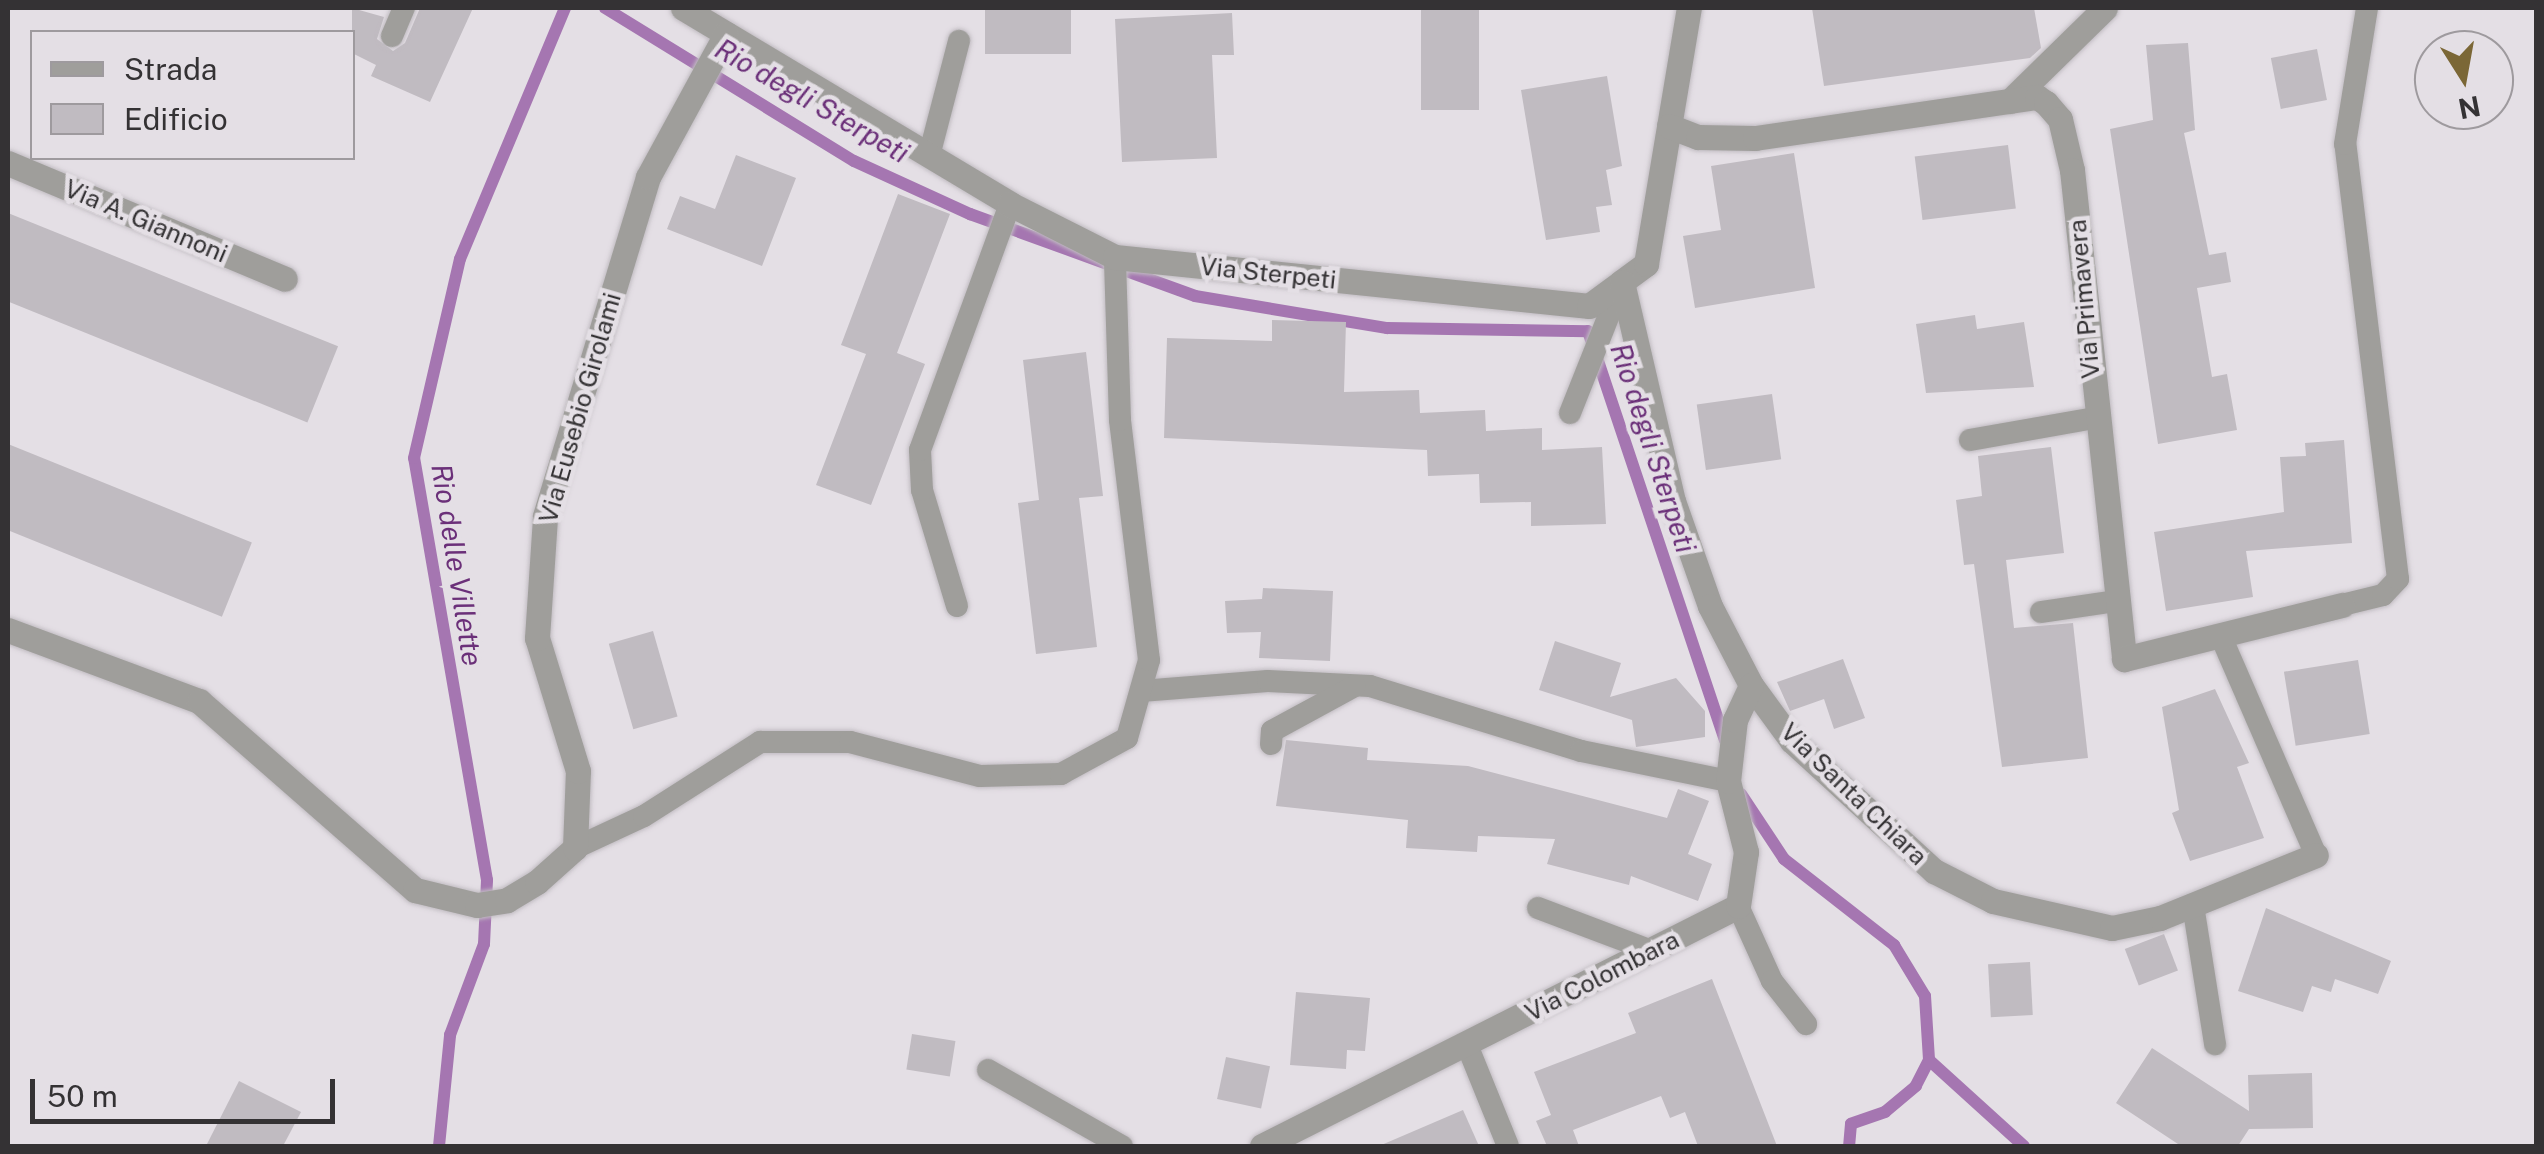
<!DOCTYPE html>
<html>
<head>
<meta charset="utf-8">
<style>
	body { margin:0 }
	#map { position:relative; width:2544px; height:1154px; overflow:hidden; background:#e4dfe5; font-family:"Public Sans",sans-serif }
	div>[style] { position:absolute }
	.stream>* { height:12px; margin:-6px; padding:0 6px; transform-origin:6px; border-radius:6px; background:#a576b1 }
	.building>* { inset:0; background:#c0bbc1; transform-origin:0 0 }
	.roads { filter:drop-shadow(0 0 2px #c1bcc2) drop-shadow(0 0 2px #c1bcc2) }
	.lane>* { height:22px; margin:-11px; padding:0 11px; transform-origin:11px; border-radius:11px; background:#9f9e9b }
	.street>* { height:25px; margin:-12.5px; padding:0 12.5px; transform-origin:12.5px; border-radius:12.5px; background:#9f9e9b }
	span { translate:-50% -50%; white-space:nowrap; text-align:center; line-height:1.15; -webkit-text-stroke:9px #e4dfe5; paint-order:stroke }
	.street-label { font-size:25px; color:#343234 }
	.water-label { font-size:28px; color:#6b3079; font-style:italic }
	.frame { position:absolute; inset:0; border:10px solid #343234; pointer-events:none }
	.legend { position:absolute; left:30px; top:30px; width:325px; height:130px; box-sizing:border-box; background:#e4dfe5; border:2px solid #9e9a9e; margin:0; padding:12px 18px; list-style:none; font-size:30px; color:#343234 }
	.legend li { display:flex; align-items:center; gap:20px; height:50px }
	.legend b { width:50px; border:2px solid #9e9a9e }
	.north { position:absolute; left:2414px; top:30px; width:100px; height:100px; box-sizing:border-box; background:#e4dfe5; border:2px solid #9e9a9e; border-radius:50%; rotate:169deg; font-size:28px; font-weight:700; line-height:40px; text-align:center; color:#343234 }
	.north::after { content:''; display:block; margin:auto; width:35px; height:45px; background:#7b6736; clip-path:polygon(50% 0,100% 100%,50% 72%,0 100%) }
	.scale { position:absolute; left:30px; top:1079px; width:305px; height:45px; box-sizing:border-box; border:5px solid #343234; border-top:0; padding-left:12px; font-size:30px; line-height:35px; white-space:nowrap; color:#343234; -webkit-text-stroke:8px #e4dfe5; paint-order:stroke }
</style>
</head>
<body>
<div id="map">
	<div class="stream">
		<i style="left:605px;top:8px;width:292px;rotate:31.6deg"></i>
		<i style="left:854px;top:161px;width:128px;rotate:24.6deg"></i>
		<i style="left:970px;top:214px;width:239px;rotate:20deg"></i>
		<i style="left:1195px;top:296px;width:195px;rotate:9.5deg"></i>
		<i style="left:1387px;top:328px;width:201px;rotate:0.9deg"></i>
		<i style="left:1588px;top:331px;width:432px;rotate:71.5deg"></i>
		<i style="left:1741px;top:794px;width:78px;rotate:56.5deg"></i>
		<i style="left:1784px;top:859px;width:140px;rotate:38deg"></i>
		<i style="left:1894px;top:945px;width:60px;rotate:58.7deg"></i>
		<i style="left:1925px;top:996px;width:64px;rotate:86.4deg"></i>
		<i style="left:1929px;top:1060px;width:29px;rotate:117deg"></i>
		<i style="left:1916px;top:1086px;width:40px;rotate:140deg"></i>
		<i style="left:1885px;top:1112px;width:36px;rotate:161deg"></i>
		<i style="left:1851px;top:1124px;width:22px;rotate:95deg"></i>
		<i style="left:1929px;top:1060px;width:128px;rotate:42.2deg"></i>
		<i style="left:439px;top:1146px;width:112px;rotate:-84.3deg"></i>
		<i style="left:450px;top:1035px;width:97px;rotate:-69.5deg"></i>
		<i style="left:484px;top:944px;width:64px;rotate:-87.3deg"></i>
		<i style="left:487px;top:880px;width:428px;rotate:-99.8deg"></i>
		<i style="left:414px;top:458px;width:204px;rotate:-77deg"></i>
		<i style="left:460px;top:259px;width:272px;rotate:-67.3deg"></i>
	</div>
	<div class="building">
		<i style="clip-path:polygon(352px 8px,384px 17px,377px 39px,393px 51px,405px 43px,420px 8px,473px 8px,430px 102px,371px 76px,376px 65px,352px 53px)"></i>
		<i style="left:985px;top:8px;width:86px;height:46px"></i>
		<i style="left:1421px;top:8px;width:58px;height:102px"></i>
		<i style="clip-path:polygon(1812px 8px,2034px 8px,2041px 48px,2030px 58px,1824px 86px)"></i>
		<i style="clip-path:polygon(1232px 13px,1234px 55px,1212px 55px,1217px 158px,1122px 162px,1115px 19px)"></i>
		<i style="clip-path:polygon(2188px 43px,2195px 130px,2184px 133px,2209px 255px,2226px 252px,2231px 282px,2197px 288px,2212px 377px,2227px 374px,2237px 430px,2158px 444px,2110px 129px,2153px 120px,2146px 45px)"></i>
		<i style="left:2317px;top:49px;width:52px;height:47px;rotate:79deg"></i>
		<i style="clip-path:polygon(1607px 76px,1622px 166px,1606px 170px,1612px 205px,1596px 207px,1600px 232px,1546px 240px,1521px 90px)"></i>
		<i style="left:2008px;top:145px;width:64px;height:94px;rotate:83deg"></i>
		<i style="clip-path:polygon(1794px 153px,1815px 288px,1695px 308px,1683px 236px,1721px 230px,1711px 166px)"></i>
		<i style="clip-path:polygon(736px 155px,796px 178px,762px 266px,667px 229px,680px 196px,715px 209px)"></i>
		<i style="clip-path:polygon(898px 194px,950px 214px,897px 353px,925px 364px,871px 505px,816px 485px,866px 354px,841px 345px)"></i>
		<i style="left:8px;top:213px;width:356px;height:82px;rotate:22deg"></i>
		<i style="clip-path:polygon(1975px 315px,1977px 329px,2024px 322px,2034px 387px,1926px 393px,1916px 324px)"></i>
		<i style="clip-path:polygon(1272px 320px,1346px 322px,1344px 392px,1419px 390px,1420px 413px,1485px 410px,1486px 431px,1542px 428px,1542px 450px,1602px 447px,1606px 524px,1531px 526px,1531px 502px,1480px 503px,1479px 474px,1428px 476px,1427px 450px,1164px 438px,1167px 338px,1272px 341px)"></i>
		<i style="clip-path:polygon(1086px 352px,1103px 496px,1079px 498px,1097px 647px,1036px 654px,1018px 503px,1039px 500px,1023px 360px)"></i>
		<i style="left:1772px;top:394px;width:66px;height:76px;rotate:82deg"></i>
		<i style="clip-path:polygon(2344px 440px,2352px 543px,2246px 551px,2253px 597px,2166px 611px,2154px 532px,2284px 512px,2280px 457px,2306px 456px,2305px 443px)"></i>
		<i style="left:8px;top:444px;width:263px;height:80px;rotate:22deg"></i>
		<i style="clip-path:polygon(2051px 447px,2064px 553px,2006px 560px,2014px 628px,2073px 623px,2088px 758px,2002px 767px,1974px 564px,1964px 565px,1956px 500px,1982px 496px,1978px 456px)"></i>
		<i style="clip-path:polygon(1263px 588px,1333px 591px,1330px 661px,1259px 658px,1261px 632px,1227px 633px,1225px 601px,1262px 599px)"></i>
		<i style="left:653px;top:631px;width:89px;height:46px;rotate:74deg"></i>
		<i style="clip-path:polygon(1555px 641px,1621px 663px,1610px 697px,1676px 678px,1705px 711px,1705px 737px,1636px 747px,1632px 720px,1539px 690px)"></i>
		<i style="clip-path:polygon(1843px 659px,1865px 718px,1834px 729px,1824px 699px,1790px 711px,1777px 682px)"></i>
		<i style="left:2358px;top:660px;width:75px;height:75px;rotate:81deg"></i>
		<i style="clip-path:polygon(2215px 689px,2249px 763px,2237px 767px,2264px 838px,2190px 861px,2172px 813px,2179px 810px,2162px 707px)"></i>
		<i style="clip-path:polygon(1286px 740px,1368px 748px,1367px 760px,1468px 766px,1667px 818px,1678px 789px,1709px 801px,1688px 854px,1712px 864px,1698px 901px,1631px 876px,1629px 885px,1547px 864px,1555px 839px,1478px 836px,1477px 852px,1406px 848px,1408px 820px,1276px 806px)"></i>
		<i style="clip-path:polygon(2266px 908px,2391px 961px,2378px 994px,2335px 979px,2331px 992px,2312px 986px,2303px 1012px,2238px 991px)"></i>
		<i style="left:2164px;top:934px;width:39px;height:42px;rotate:69deg"></i>
		<i style="left:2030px;top:962px;width:53px;height:42px;rotate:87deg"></i>
		<i style="clip-path:polygon(1712px 979px,1777px 1146px,1698px 1146px,1685px 1112px,1670px 1118px,1661px 1096px,1573px 1130px,1579px 1146px,1547px 1146px,1536px 1121px,1551px 1115px,1534px 1072px,1636px 1033px,1628px 1013px)"></i>
		<i style="clip-path:polygon(1296px 992px,1370px 998px,1365px 1051px,1347px 1050px,1346px 1069px,1290px 1065px)"></i>
		<i style="left:912px;top:1034px;width:44px;height:36px;rotate:9deg"></i>
		<i style="clip-path:polygon(2152px 1048px,2249px 1111px,2248px 1075px,2312px 1073px,2313px 1128px,2249px 1129px,2238px 1146px,2181px 1146px,2116px 1103px)"></i>
		<i style="left:1226px;top:1057px;width:45px;height:43px;rotate:12deg"></i>
		<i style="clip-path:polygon(239px 1081px,301px 1112px,283px 1146px,206px 1146px)"></i>
		<i style="clip-path:polygon(1463px 1110px,1479px 1146px,1379px 1146px)"></i>
	</div>
	<div class="roads">
		<div class="lane">
			<i style="left:392px;top:36px;width:30px;rotate:-67deg"></i>
			<i style="left:929px;top:156px;width:119px;rotate:-75.4deg"></i>
			<i style="left:1570px;top:413px;width:141px;rotate:-68.3deg"></i>
			<i style="left:1970px;top:440px;width:127px;rotate:-10deg"></i>
			<i style="left:2342px;top:605px;width:42px;rotate:-13.7deg"></i>
			<i style="left:2383px;top:595px;width:22px;rotate:-47deg"></i>
			<i style="left:2398px;top:579px;width:438px;rotate:-96.9deg"></i>
			<i style="left:2345px;top:144px;width:138px;rotate:-80.8deg"></i>
			<i style="left:957px;top:606px;width:121px;rotate:-106.8deg"></i>
			<i style="left:922px;top:490px;width:40px;rotate:-92.9deg"></i>
			<i style="left:920px;top:450px;width:262px;rotate:-69.9deg"></i>
			<i style="left:2041px;top:612px;width:76px;rotate:-8.3deg"></i>
			<i style="left:2222px;top:639px;width:236px;rotate:66.5deg"></i>
			<i style="left:1141px;top:691px;width:127px;rotate:-4.5deg"></i>
			<i style="left:1268px;top:681px;width:102px;rotate:2.8deg"></i>
			<i style="left:1370px;top:686px;width:221px;rotate:17.1deg"></i>
			<i style="left:1581px;top:751px;width:150px;rotate:11.5deg"></i>
			<i style="left:1271px;top:744px;width:13px;rotate:-86deg"></i>
			<i style="left:1272px;top:731px;width:94px;rotate:-28.5deg"></i>
			<i style="left:575px;top:848px;width:76px;rotate:-24.9deg"></i>
			<i style="left:644px;top:816px;width:138px;rotate:-32.5deg"></i>
			<i style="left:760px;top:742px;width:90px"></i>
			<i style="left:850px;top:742px;width:134px;rotate:14.7deg"></i>
			<i style="left:980px;top:776px;width:81px;rotate:-1.4deg"></i>
			<i style="left:1061px;top:774px;width:75px;rotate:-28.6deg"></i>
			<i style="left:1127px;top:738px;width:81px;rotate:-74.2deg"></i>
			<i style="left:1149px;top:660px;width:242px;rotate:-96.9deg"></i>
			<i style="left:1120px;top:420px;width:163px;rotate:-91.8deg"></i>
			<i style="left:2193px;top:905px;width:141px;rotate:81deg"></i>
			<i style="left:1738px;top:906px;width:82px;rotate:65.6deg"></i>
			<i style="left:1772px;top:981px;width:55px;rotate:51.7deg"></i>
			<i style="left:1538px;top:908px;width:122px;rotate:20.7deg"></i>
			<i style="left:1467px;top:1045px;width:109px;rotate:67.9deg"></i>
			<i style="left:988px;top:1070px;width:154px;rotate:29.6deg"></i>
		</div>
		<div class="street">
			<i style="left:683px;top:8px;width:381px;rotate:30.9deg"></i>
			<i style="left:1010px;top:204px;width:118px;rotate:26.8deg"></i>
			<i style="left:1115px;top:257px;width:477px;rotate:5.9deg"></i>
			<i style="left:1589px;top:306px;width:71px;rotate:-36.4deg"></i>
			<i style="left:1646px;top:264px;width:260px;rotate:-80.5deg"></i>
			<i style="left:2010px;top:101px;width:133px;rotate:-44.4deg"></i>
			<i style="left:1669px;top:126px;width:31px;rotate:21deg"></i>
			<i style="left:1698px;top:137px;width:57px;rotate:1deg"></i>
			<i style="left:1755px;top:138px;width:285px;rotate:-8.3deg"></i>
			<i style="left:2037px;top:97px;width:11px;rotate:34deg"></i>
			<i style="left:2046px;top:103px;width:21px;rotate:49deg"></i>
			<i style="left:2060px;top:119px;width:52px;rotate:76.8deg"></i>
			<i style="left:2072px;top:170px;width:492px;rotate:83.9deg"></i>
			<i style="left:2124px;top:659px;width:225px;rotate:-13.9deg"></i>
			<i style="left:8px;top:163px;width:300px;rotate:22.7deg"></i>
			<i style="left:1622px;top:282px;width:225px;rotate:76.9deg"></i>
			<i style="left:1673px;top:501px;width:111px;rotate:70.6deg"></i>
			<i style="left:1710px;top:606px;width:89px;rotate:62.6deg"></i>
			<i style="left:1751px;top:685px;width:69px;rotate:53.8deg"></i>
			<i style="left:1792px;top:741px;width:193px;rotate:42.5deg"></i>
			<i style="left:1934px;top:871px;width:66px;rotate:27deg"></i>
			<i style="left:1993px;top:901px;width:122px;rotate:12.8deg"></i>
			<i style="left:2112px;top:928px;width:49px;rotate:-11.8deg"></i>
			<i style="left:2160px;top:918px;width:168px;rotate:-22deg"></i>
			<i style="left:8px;top:630px;width:204px;rotate:20.4deg"></i>
			<i style="left:199px;top:701px;width:287px;rotate:41.2deg"></i>
			<i style="left:415px;top:890px;width:64px;rotate:13.6deg"></i>
			<i style="left:477px;top:905px;width:30px;rotate:-9deg"></i>
			<i style="left:507px;top:900px;width:35px;rotate:-31deg"></i>
			<i style="left:537px;top:882px;width:51px;rotate:-41.8deg"></i>
			<i style="left:575px;top:848px;width:77px;rotate:-87.8deg"></i>
			<i style="left:578px;top:771px;width:139px;rotate:-107.1deg"></i>
			<i style="left:537px;top:638px;width:122px;rotate:-86.2deg"></i>
			<i style="left:545px;top:516px;width:354px;rotate:-73.1deg"></i>
			<i style="left:648px;top:177px;width:163px;rotate:-61.4deg"></i>
			<i style="left:1262px;top:1146px;width:533px;rotate:-26.76deg"></i>
			<i style="left:1738px;top:906px;width:55px;rotate:-81.6deg"></i>
			<i style="left:1746px;top:852px;width:73px;rotate:-104.2deg"></i>
			<i style="left:1728px;top:781px;width:61px;rotate:-83.5deg"></i>
			<i style="left:1735px;top:720px;width:38px;rotate:-65deg"></i>
		</div>
	</div>
	<div class="street-label">
		<span style="left:146px;top:221px;rotate:23deg">Via A. Giannoni</span>
		<span style="left:1268px;top:273px;rotate:6deg">Via Sterpeti</span>
		<span style="left:2084px;top:299px;rotate:-95deg">Via Primavera</span>
		<span style="left:580px;top:408px;rotate:-74deg">Via Eusebio Girolami</span>
		<span style="left:1854px;top:794px;rotate:44deg">Via Santa Chiara</span>
		<span style="left:1602px;top:976px;rotate:-27deg">Via Colombara</span>
	</div>
	<div class="water-label">
		<span style="left:812px;top:101px;rotate:30deg">Rio degli Sterpeti</span>
		<span style="left:1653px;top:448px;rotate:72deg">Rio degli Sterpeti</span>
		<span style="left:457px;top:565px;rotate:81deg">Rio delle Villette</span>
	</div>
	<div class="frame"></div>
	<ul class="legend">
	<li><b style="height:12px;background:#9f9e9b"></b>Strada</li>
	<li><b style="height:28px;background:#c0bbc1"></b>Edificio</li>
	</ul>
	<div class="north">N</div>
	<div class="scale">50 m</div>
</div>
</body>
</html>
